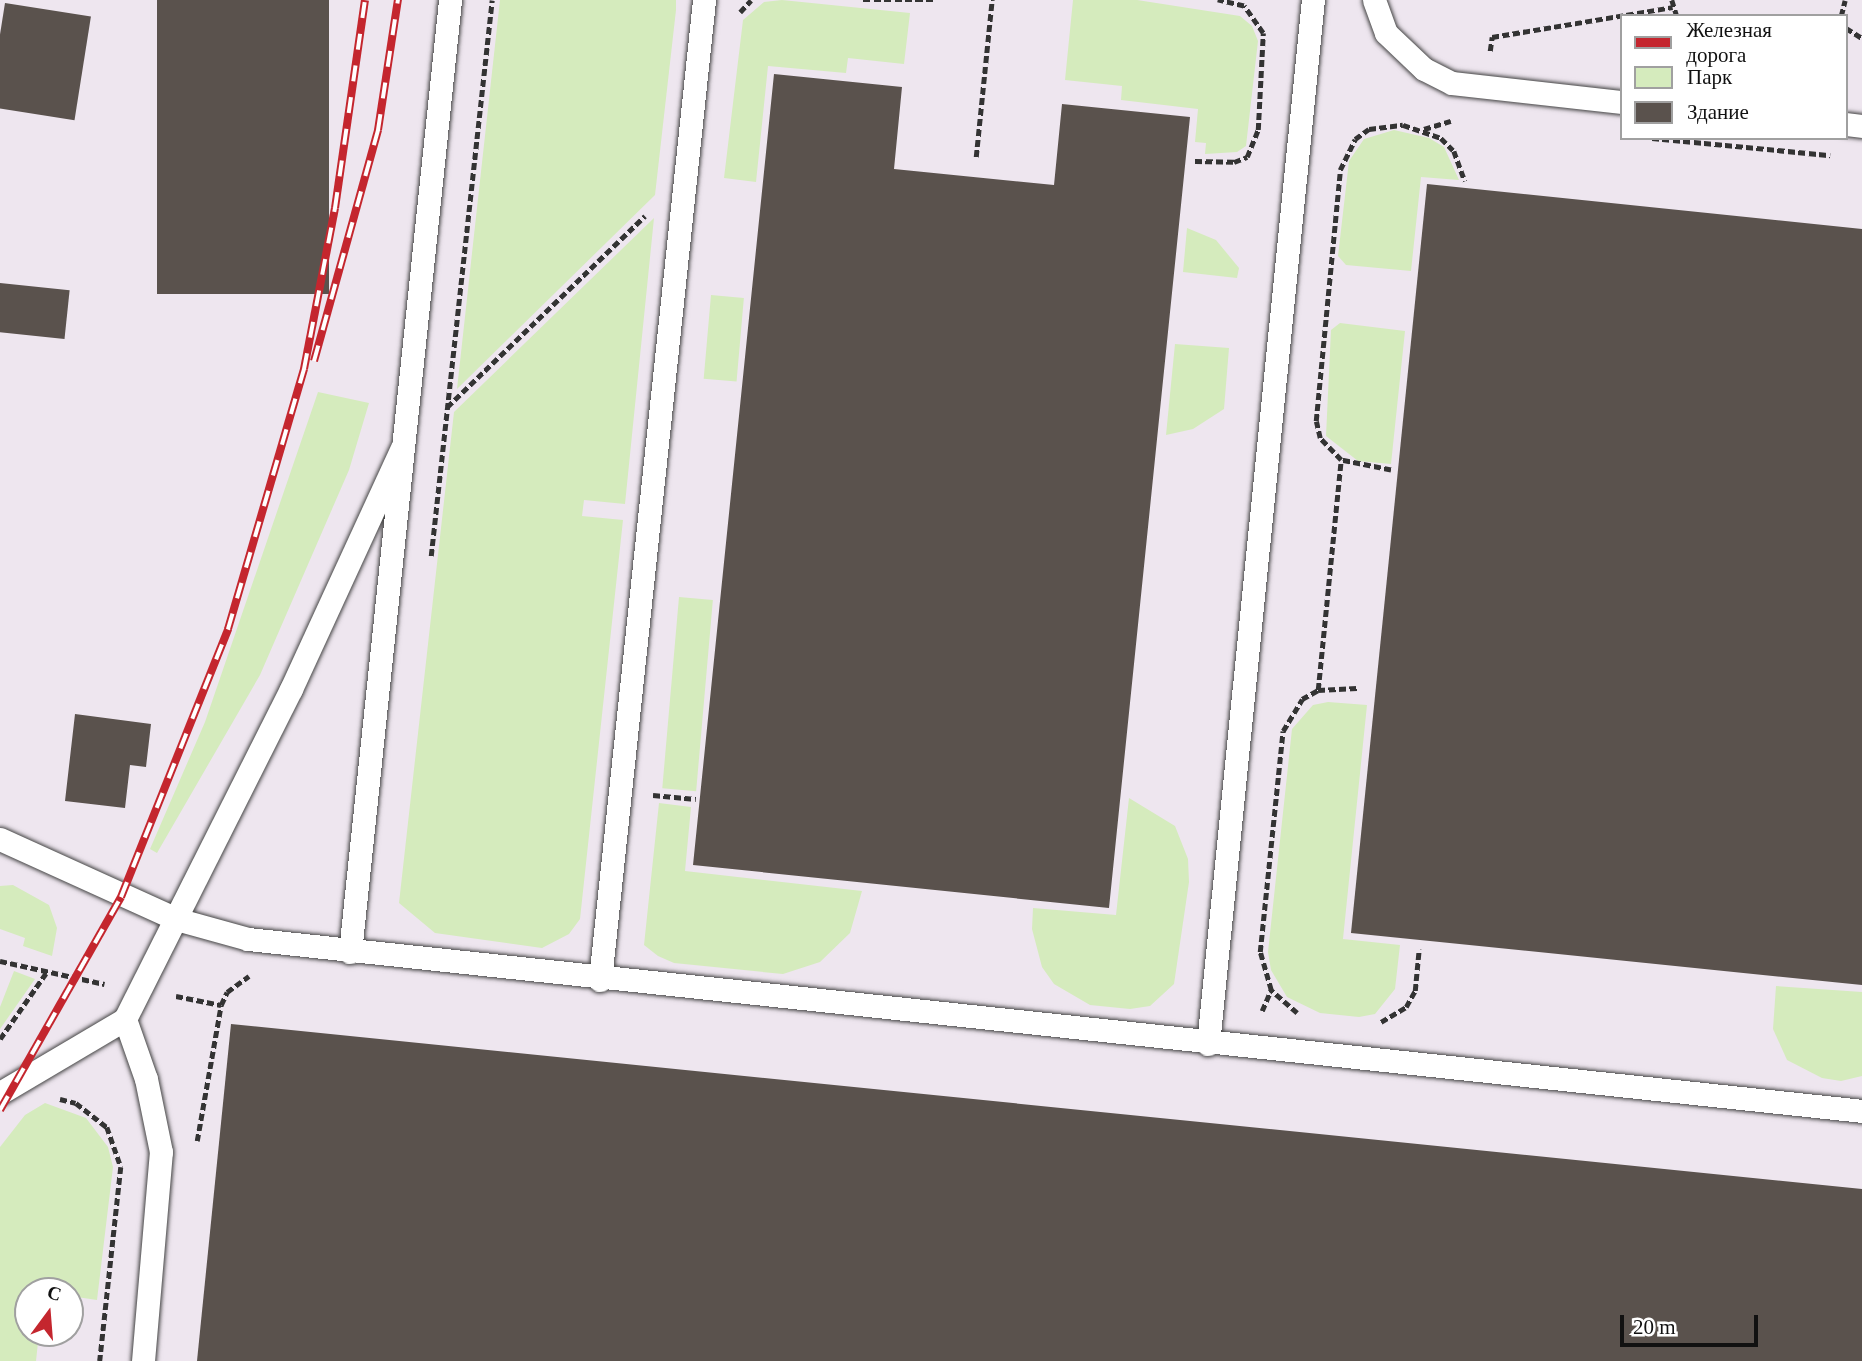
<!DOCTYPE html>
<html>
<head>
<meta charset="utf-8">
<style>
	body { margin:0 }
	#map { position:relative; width:1862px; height:1361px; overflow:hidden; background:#fffdf5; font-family:Georgia,serif }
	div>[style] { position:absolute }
	.industrial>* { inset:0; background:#eee6ef }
	.green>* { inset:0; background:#d5ebbd; transform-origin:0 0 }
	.building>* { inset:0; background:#5a524d; transform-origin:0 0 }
	.path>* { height:4.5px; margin-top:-2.25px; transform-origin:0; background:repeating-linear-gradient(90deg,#333 0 7px,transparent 0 10.5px) }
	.roads { filter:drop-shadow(0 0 2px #444) drop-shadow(0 0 2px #444) }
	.lane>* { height:23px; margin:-11.5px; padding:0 11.5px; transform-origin:11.5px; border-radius:11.5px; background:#fff }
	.rail>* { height:8px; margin-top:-4px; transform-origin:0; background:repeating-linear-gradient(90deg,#fff 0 16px,#c4262e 0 32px); box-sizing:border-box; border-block:2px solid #c4262e }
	span { translate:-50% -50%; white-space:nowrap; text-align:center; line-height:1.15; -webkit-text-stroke:7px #fff; paint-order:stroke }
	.legend { position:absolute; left:1620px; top:14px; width:228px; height:126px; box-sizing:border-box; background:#fff; border:2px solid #a0a0a0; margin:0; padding:9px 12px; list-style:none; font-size:21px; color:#111 }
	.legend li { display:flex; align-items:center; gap:14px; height:35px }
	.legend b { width:35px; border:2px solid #a0a0a0 }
	.north { position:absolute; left:14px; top:1277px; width:70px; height:70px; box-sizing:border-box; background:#fff; border:2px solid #a0a0a0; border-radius:50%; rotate:16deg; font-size:19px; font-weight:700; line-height:28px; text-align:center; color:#111 }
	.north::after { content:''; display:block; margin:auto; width:24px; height:32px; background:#c4262e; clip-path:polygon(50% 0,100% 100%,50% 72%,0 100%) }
	.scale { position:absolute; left:1620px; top:1315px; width:138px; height:32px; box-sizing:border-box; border:4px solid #111; border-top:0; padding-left:9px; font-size:21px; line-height:24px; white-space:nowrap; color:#111; -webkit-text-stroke:5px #fff; paint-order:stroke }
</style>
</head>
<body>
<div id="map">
	<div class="industrial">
		<i style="clip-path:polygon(evenodd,0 0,1862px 0,1862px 1361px,0 1361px,0 0,1622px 16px,1846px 16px,1846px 138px,1622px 138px,1622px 16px,0 0,28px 1291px,70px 1291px,70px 1333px,28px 1333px,28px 1291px)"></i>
	</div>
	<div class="green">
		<i style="clip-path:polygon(500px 0,676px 0,676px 10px,655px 195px,457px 389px)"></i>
		<i style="clip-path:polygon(782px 0,910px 13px,904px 64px,848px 58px,846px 73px,768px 66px,756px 182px,724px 178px,743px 20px,764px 2px)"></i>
		<i style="clip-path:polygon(1073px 0,1137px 0,1240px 16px,1252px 26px,1258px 41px,1246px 146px,1237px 152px,1205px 154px,1206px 143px,1195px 142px,1198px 109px,1121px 100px,1122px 86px,1065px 80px)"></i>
		<i style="clip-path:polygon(1394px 130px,1429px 138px,1444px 147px,1459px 180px,1421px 177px,1411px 271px,1346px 265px,1338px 256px,1349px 161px,1364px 139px)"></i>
		<i style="clip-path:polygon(654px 218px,625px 504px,584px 500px,582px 516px,623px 520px,580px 919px,569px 934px,542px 948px,435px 933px,399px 903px,454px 412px)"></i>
		<i style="clip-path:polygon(1187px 228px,1216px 240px,1239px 268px,1237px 278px,1183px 272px)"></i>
		<i style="left:711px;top:295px;width:33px;height:84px;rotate:5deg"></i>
		<i style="clip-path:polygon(1340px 323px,1405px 331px,1391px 464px,1358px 461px,1326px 436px,1331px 330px)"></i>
		<i style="clip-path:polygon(1175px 344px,1229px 348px,1224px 409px,1193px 429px,1166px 435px)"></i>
		<i style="clip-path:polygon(318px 392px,369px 403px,349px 470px,260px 675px,157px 853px,150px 849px,205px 722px)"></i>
		<i style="left:679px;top:597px;width:34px;height:192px;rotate:5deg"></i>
		<i style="clip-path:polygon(1328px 702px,1367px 705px,1343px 939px,1400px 945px,1395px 989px,1375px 1014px,1359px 1017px,1320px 1013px,1287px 997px,1271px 970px,1268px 952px,1292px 729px,1313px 705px)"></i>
		<i style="clip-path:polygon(1129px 798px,1175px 826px,1188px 859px,1189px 882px,1174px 984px,1150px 1006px,1130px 1009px,1090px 1005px,1054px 984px,1042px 967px,1032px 929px,1033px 908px,1116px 915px)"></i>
		<i style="clip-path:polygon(659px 803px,691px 807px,685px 871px,862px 891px,850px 933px,820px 962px,783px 974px,674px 963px,658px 956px,644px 945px)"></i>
		<i style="clip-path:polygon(13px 885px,49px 905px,57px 928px,52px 956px,23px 946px,25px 938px,0 929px,0 886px)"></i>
		<i style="clip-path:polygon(14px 971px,35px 979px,0 1029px,0 1007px)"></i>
		<i style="clip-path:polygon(1776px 986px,1862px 992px,1862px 1076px,1841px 1081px,1822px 1078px,1787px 1060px,1773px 1029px)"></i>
		<i style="clip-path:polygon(45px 1103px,86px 1118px,108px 1147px,113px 1167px,97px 1300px,70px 1296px,70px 1291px,28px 1291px,28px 1333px,39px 1333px,36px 1361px,0 1361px,0 1147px,25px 1115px)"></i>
	</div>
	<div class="building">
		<i style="left:157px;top:0;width:172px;height:294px"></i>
		<i style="left:5px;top:3px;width:87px;height:105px;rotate:9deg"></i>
		<i style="clip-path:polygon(774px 74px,902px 87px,894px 169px,1054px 185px,1062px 104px,1190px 117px,1109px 908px,693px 865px)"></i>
		<i style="clip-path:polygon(1427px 184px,1862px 229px,1862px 985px,1351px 933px)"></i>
		<i style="left:0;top:283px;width:70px;height:49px;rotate:6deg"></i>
		<i style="clip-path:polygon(75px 714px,151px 724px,146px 767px,130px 765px,125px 808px,65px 801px)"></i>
		<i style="clip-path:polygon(231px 1024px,1862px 1189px,1862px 1361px,197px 1361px)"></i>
	</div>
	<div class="path">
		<i style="left:863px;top:0;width:71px"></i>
		<i style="left:1672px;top:0;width:17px;rotate:73deg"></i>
		<i style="left:740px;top:12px;width:16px;rotate:-47deg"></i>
		<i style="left:1841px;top:16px;width:16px;rotate:-76deg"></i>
		<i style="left:1846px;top:28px;width:19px;rotate:32deg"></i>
		<i style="left:1490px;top:51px;width:14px;rotate:-82deg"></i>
		<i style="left:1492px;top:37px;width:183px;rotate:-9.4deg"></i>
		<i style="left:1424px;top:129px;width:28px;rotate:-17deg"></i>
		<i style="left:1652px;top:138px;width:179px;rotate:5.5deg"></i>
		<i style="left:976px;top:157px;width:158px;rotate:-84.2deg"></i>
		<i style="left:1195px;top:161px;width:39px;rotate:1deg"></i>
		<i style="left:1234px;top:162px;width:14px;rotate:-21deg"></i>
		<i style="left:1247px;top:157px;width:29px;rotate:-68deg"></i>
		<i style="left:1258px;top:130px;width:97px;rotate:-87deg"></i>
		<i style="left:1263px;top:33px;width:33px;rotate:-125deg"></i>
		<i style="left:1244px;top:6px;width:27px;rotate:-167deg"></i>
		<i style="left:447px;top:407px;width:275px;rotate:-44deg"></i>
		<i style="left:1391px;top:470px;width:51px;rotate:-168.7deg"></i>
		<i style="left:1341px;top:460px;width:30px;rotate:-134deg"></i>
		<i style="left:1320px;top:438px;width:17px;rotate:-103deg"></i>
		<i style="left:1316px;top:421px;width:252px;rotate:-84.5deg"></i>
		<i style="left:1340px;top:170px;width:34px;rotate:-64deg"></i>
		<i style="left:1355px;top:139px;width:17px;rotate:-36deg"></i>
		<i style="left:1369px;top:129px;width:34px;rotate:-7deg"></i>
		<i style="left:1403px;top:125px;width:40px;rotate:18.9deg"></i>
		<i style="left:1441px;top:138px;width:18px;rotate:45deg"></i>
		<i style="left:1454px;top:151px;width:32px;rotate:70deg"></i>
		<i style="left:431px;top:556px;width:559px;rotate:-83.74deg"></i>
		<i style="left:1318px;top:690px;width:231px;rotate:-84.3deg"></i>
		<i style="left:653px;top:795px;width:43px;rotate:5.3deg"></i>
		<i style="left:0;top:961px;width:107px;rotate:12.4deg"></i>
		<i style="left:176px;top:996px;width:46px;rotate:11.3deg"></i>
		<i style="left:1262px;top:1011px;width:23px;rotate:-67deg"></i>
		<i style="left:1297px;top:1013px;width:35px;rotate:-139deg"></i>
		<i style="left:1271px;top:990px;width:40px;rotate:-106deg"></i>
		<i style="left:1260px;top:952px;width:222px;rotate:-84.1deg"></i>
		<i style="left:1283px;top:731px;width:37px;rotate:-59deg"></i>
		<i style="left:1302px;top:699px;width:18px;rotate:-29deg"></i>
		<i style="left:1318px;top:690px;width:39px;rotate:-3deg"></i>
		<i style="left:1381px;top:1022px;width:29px;rotate:-31deg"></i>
		<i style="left:1406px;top:1007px;width:18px;rotate:-61deg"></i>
		<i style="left:1415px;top:991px;width:42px;rotate:-84.6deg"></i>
		<i style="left:0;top:1039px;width:80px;rotate:-55.1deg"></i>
		<i style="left:60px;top:1099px;width:16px;rotate:14deg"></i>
		<i style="left:76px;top:1103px;width:39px;rotate:38deg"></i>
		<i style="left:107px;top:1127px;width:42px;rotate:70.7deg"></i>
		<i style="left:121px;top:1167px;width:195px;rotate:96.2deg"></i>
		<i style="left:197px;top:1141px;width:138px;rotate:-80deg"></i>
		<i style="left:221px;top:1005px;width:14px;rotate:-65deg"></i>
		<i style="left:227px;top:992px;width:27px;rotate:-36deg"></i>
	</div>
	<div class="roads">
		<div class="lane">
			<i style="left:1374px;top:0;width:35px;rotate:70deg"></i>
			<i style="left:1386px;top:33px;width:52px;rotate:43.5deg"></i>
			<i style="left:1424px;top:69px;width:31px;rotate:27deg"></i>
			<i style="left:1452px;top:83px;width:171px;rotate:6.4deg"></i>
			<i style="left:1846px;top:124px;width:16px;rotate:7deg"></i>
			<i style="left:0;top:839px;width:193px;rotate:24.4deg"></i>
			<i style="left:176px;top:919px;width:75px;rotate:15.5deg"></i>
			<i style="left:248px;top:939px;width:1623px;rotate:6.08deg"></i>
			<i style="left:350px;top:952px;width:957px;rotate:-84deg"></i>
			<i style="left:600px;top:980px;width:986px;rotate:-83.94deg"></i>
			<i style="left:1208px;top:1044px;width:1049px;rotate:-84.26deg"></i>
			<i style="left:0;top:1093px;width:145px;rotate:-30.6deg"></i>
			<i style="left:143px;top:1361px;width:210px;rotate:-85.1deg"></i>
			<i style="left:161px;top:1152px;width:75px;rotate:-101.6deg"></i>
			<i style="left:146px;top:1079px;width:64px;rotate:-109.3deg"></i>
			<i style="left:125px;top:1019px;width:369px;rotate:-63.3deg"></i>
			<i style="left:291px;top:689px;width:265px;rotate:-65.3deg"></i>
		</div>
	</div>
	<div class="rail">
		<i style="left:314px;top:361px;width:240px;rotate:-74.5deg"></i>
		<i style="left:378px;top:130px;width:132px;rotate:-81.3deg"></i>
		<i style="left:0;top:1110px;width:245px;rotate:-60.4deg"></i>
		<i style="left:121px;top:897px;width:289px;rotate:-68.2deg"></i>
		<i style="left:228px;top:629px;width:271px;rotate:-73.7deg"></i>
		<i style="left:304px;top:369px;width:164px;rotate:-79.1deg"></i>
		<i style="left:335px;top:208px;width:210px;rotate:-81.8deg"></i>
	</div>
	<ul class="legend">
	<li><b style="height:9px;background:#c4262e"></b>Железная дорога</li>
	<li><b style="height:19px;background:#d5ebbd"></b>Парк</li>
	<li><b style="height:19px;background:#5a524d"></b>Здание</li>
	</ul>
	<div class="north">С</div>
	<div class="scale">20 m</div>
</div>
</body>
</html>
